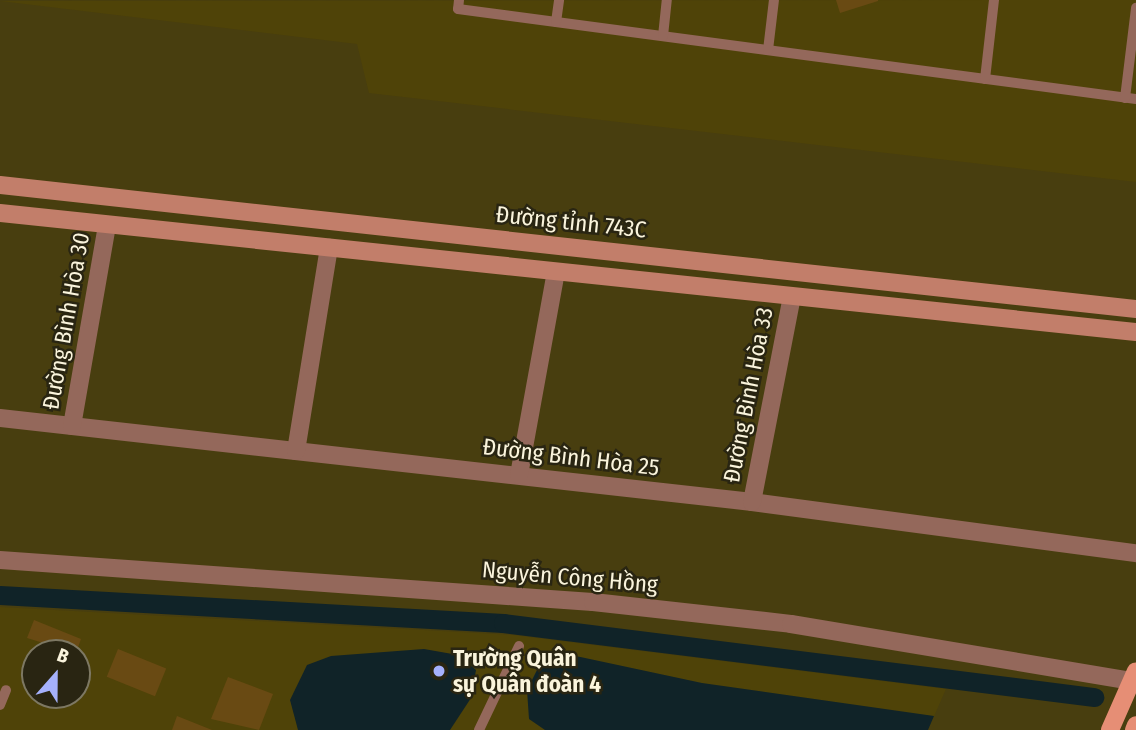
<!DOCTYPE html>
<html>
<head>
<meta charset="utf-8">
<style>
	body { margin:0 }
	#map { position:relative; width:1136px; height:730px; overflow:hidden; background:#483e0f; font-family:"Fira Sans Condensed",sans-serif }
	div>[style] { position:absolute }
	.built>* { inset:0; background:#4f4308 }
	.water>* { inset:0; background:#102328 }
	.canal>* { height:19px; margin:-9.5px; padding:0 9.5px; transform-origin:9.5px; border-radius:9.5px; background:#102328 }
	.building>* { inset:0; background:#694a13; transform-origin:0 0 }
	.lane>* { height:10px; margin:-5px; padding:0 5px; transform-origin:5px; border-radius:5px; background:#94685b }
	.street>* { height:18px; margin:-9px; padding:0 9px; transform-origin:9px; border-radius:9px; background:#94685b }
	.secondary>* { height:18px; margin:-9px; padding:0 9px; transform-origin:9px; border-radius:9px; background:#c27e6a }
	.primary>* { height:18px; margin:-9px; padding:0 9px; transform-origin:9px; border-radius:9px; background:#e68e75 }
	.dots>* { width:19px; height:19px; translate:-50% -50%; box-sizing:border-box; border:4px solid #292512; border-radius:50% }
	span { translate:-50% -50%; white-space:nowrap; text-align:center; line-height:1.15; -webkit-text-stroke:5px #292512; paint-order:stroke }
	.street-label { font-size:23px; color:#faf4dc }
	.poi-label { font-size:23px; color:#faf4dc; font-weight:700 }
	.left { translate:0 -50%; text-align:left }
	.north { position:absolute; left:21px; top:639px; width:70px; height:70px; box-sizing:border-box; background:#292512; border:2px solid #7d7863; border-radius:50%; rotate:21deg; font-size:19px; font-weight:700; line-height:28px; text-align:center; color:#faf4dc }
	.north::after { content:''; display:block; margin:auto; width:24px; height:32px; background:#a5b1fc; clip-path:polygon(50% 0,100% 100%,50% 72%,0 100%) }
</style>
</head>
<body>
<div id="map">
	<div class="built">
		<i style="clip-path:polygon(1136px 0,1136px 182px,369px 93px,357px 44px,0 1px)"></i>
		<i style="clip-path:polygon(evenodd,0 607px,513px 635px,946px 689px,928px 730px,0 730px,0 607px,35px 653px,77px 653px,77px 695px,35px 695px,35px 653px)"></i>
	</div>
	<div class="water">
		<i style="clip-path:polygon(424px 649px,458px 655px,476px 670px,471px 698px,450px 730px,298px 730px,290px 700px,307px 665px,331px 656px)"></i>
		<i style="clip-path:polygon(557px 652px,702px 683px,934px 716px,928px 730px,545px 730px,529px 719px,527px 690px,541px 662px)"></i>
	</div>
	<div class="canal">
		<i style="left:0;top:595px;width:504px;rotate:3.19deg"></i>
		<i style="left:503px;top:623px;width:596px;rotate:7.14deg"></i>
	</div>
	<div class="building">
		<i style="clip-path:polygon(836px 0,878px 0,878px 1px,840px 13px)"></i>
		<i style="clip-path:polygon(34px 620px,81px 639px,76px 653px,27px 638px)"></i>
		<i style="left:118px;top:649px;width:52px;height:30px;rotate:22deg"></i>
		<i style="clip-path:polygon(228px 677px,273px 694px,259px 730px,211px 719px)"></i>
		<i style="clip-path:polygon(177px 716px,212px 730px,172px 730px)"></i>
	</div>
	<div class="lane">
		<i style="left:459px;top:0;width:9px;rotate:96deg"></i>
		<i style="left:458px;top:9px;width:684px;rotate:7.56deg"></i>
		<i style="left:556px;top:22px;width:22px;rotate:-82deg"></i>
		<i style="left:663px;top:36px;width:36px;rotate:-84deg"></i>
		<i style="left:768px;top:50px;width:50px;rotate:-83.2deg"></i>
		<i style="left:985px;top:79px;width:80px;rotate:-83.5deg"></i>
		<i style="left:1125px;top:98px;width:91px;rotate:-83deg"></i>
		<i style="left:0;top:705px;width:16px;rotate:-68deg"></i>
		<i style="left:479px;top:730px;width:93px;rotate:-64.5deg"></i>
	</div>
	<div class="street">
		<i style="left:0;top:418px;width:757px;rotate:6.37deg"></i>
		<i style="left:752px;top:502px;width:387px;rotate:7.6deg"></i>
		<i style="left:72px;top:426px;width:204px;rotate:-80.1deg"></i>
		<i style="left:296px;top:451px;width:206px;rotate:-80.8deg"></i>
		<i style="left:519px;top:475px;width:206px;rotate:-79.7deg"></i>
		<i style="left:752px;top:502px;width:209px;rotate:-79deg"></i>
		<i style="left:0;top:560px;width:594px;rotate:4.05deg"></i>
		<i style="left:593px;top:602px;width:199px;rotate:6.3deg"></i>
		<i style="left:791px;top:624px;width:346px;rotate:9.5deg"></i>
	</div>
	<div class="secondary">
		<i style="left:0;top:185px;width:1143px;rotate:6.23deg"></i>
		<i style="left:0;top:213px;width:1142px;rotate:5.98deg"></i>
	</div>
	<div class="primary">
		<i style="left:1110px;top:730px;width:64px;rotate:-66.2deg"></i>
		<i style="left:1134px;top:730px;width:5px;rotate:-68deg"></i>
	</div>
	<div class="dots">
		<i style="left:439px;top:671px;background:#a5b1fc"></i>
	</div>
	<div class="street-label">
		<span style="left:571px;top:222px;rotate:6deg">Đường tỉnh 743C</span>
		<span style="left:66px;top:321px;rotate:-80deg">Đường Bình Hòa 30</span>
		<span style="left:748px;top:395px;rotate:-79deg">Đường Bình Hòa 33</span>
		<span style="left:571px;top:457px;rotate:7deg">Đường Bình Hòa 25</span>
		<span style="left:570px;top:577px;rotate:5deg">Nguyễn Công Hồng</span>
	</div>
	<div class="poi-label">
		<span class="left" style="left:453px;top:671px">Trường Quân<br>sự Quân đoàn 4</span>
	</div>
	<div class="north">B</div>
</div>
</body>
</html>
